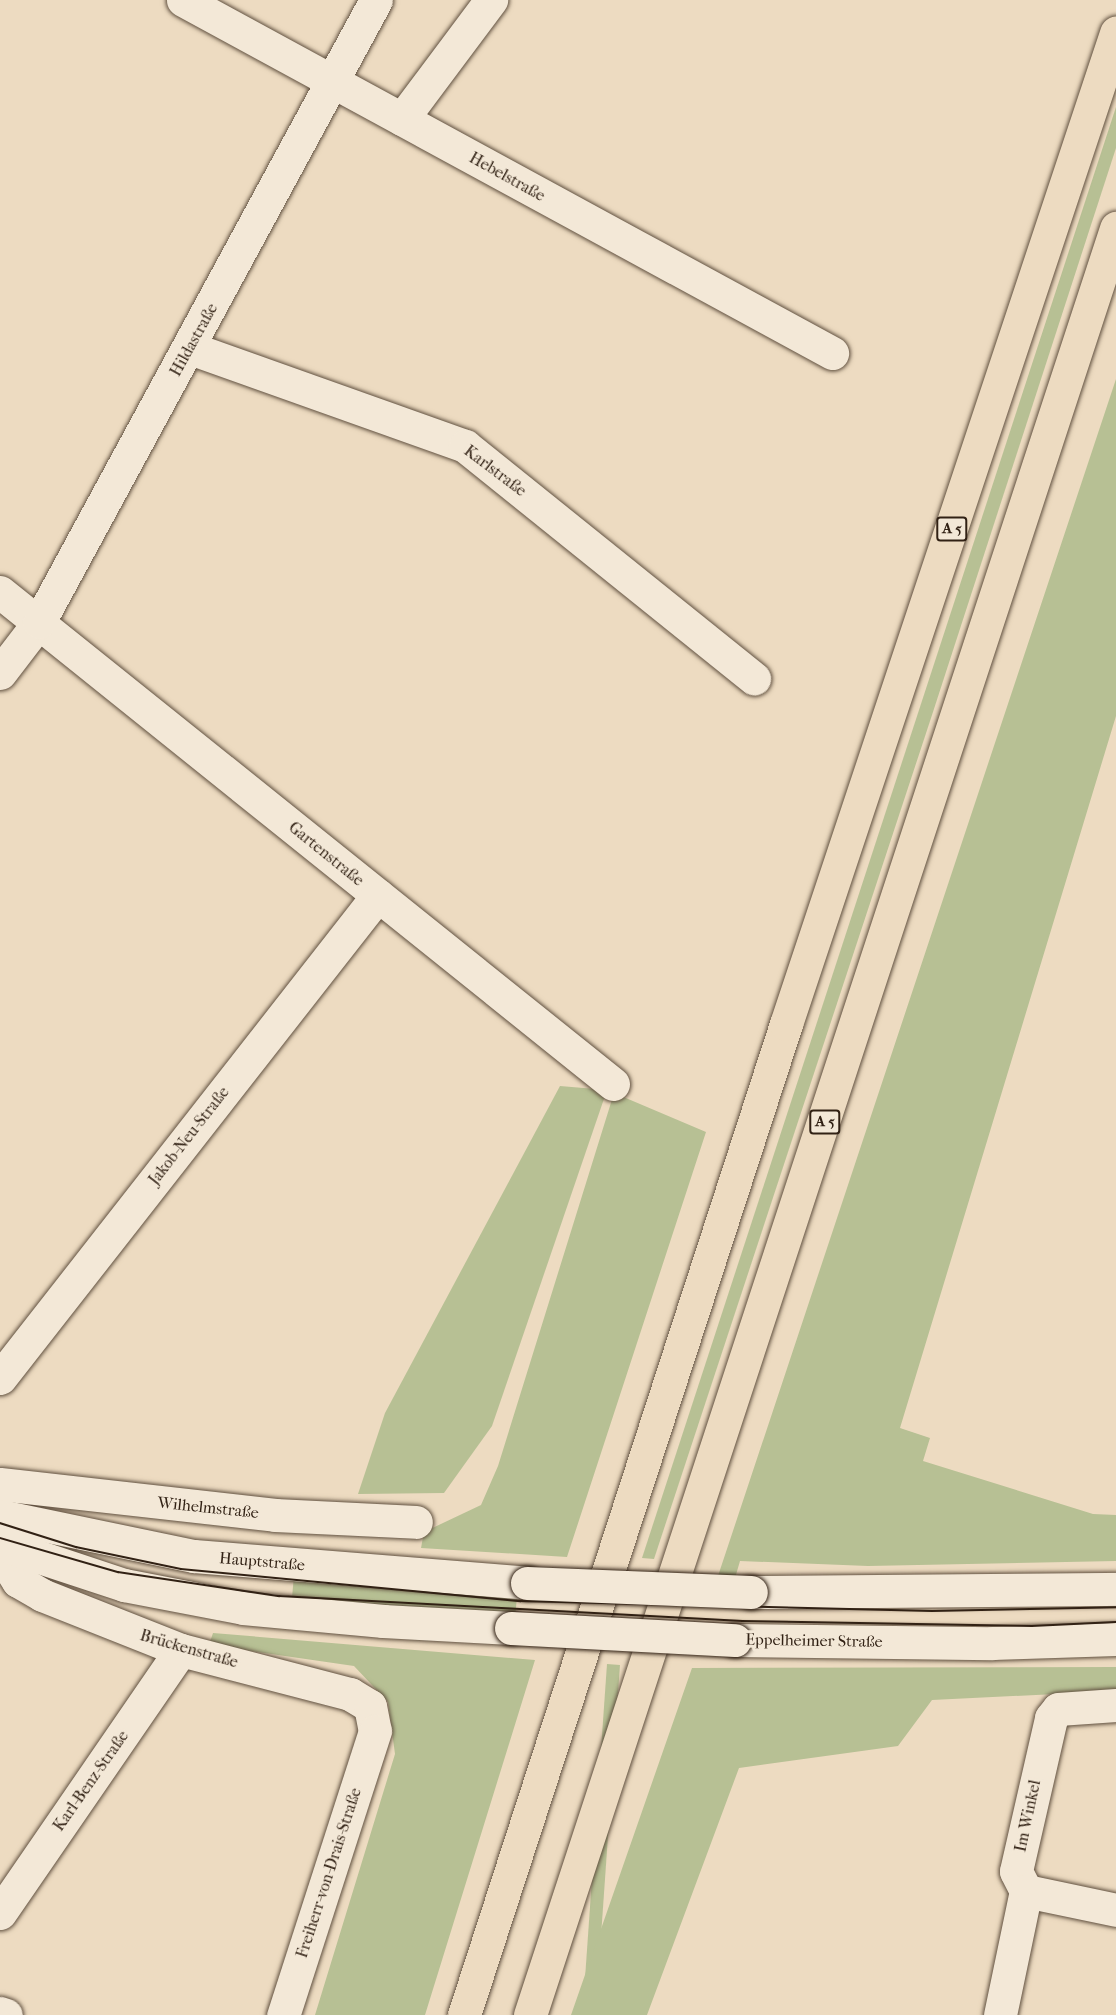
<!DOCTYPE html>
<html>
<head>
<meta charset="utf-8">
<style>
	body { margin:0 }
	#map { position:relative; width:1116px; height:2015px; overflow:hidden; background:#eddbc1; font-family:"IM FELL French Canon",serif }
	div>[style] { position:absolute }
	.green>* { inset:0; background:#b7c094; transform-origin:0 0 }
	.roads { filter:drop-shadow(0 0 2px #60503f) drop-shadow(0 0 2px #60503f) }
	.minor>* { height:33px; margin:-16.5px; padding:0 16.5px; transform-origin:16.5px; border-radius:16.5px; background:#f3e8d7 }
	.secondary>* { height:33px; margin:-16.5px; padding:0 16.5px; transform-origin:16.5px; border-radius:16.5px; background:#f3e8d7 }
	.motorway>* { height:33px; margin:-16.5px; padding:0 16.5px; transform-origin:16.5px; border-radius:16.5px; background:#eddbc1 }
	.tram>* { height:1.5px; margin:-0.75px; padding:0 0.75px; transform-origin:0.75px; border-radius:0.75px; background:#312114 }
	.bridges { filter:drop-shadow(0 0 2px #312114) drop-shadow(0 0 2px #312114) }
	.secondary-bridge>* { height:33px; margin:-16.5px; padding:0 16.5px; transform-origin:16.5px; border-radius:16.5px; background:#f3e8d7 }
	span { translate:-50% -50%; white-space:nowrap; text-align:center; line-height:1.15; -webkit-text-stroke:6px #f3e8d7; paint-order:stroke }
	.shield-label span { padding:2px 4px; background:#f3e8d7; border:2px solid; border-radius:4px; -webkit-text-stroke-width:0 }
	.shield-label { font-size:15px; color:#312114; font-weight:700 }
	.street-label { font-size:16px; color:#312114 }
</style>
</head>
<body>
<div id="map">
	<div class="green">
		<i style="clip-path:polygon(1116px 107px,1116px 148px,932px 715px,654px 1559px,642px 1558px)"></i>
		<i style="clip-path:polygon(1116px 379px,1116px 716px,900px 1428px,930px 1438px,923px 1461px,1093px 1514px,1116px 1515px,1116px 1561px,868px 1566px,740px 1561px,731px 1592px,713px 1591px)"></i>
		<i style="clip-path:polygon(560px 1086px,607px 1090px,492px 1426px,444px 1493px,358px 1494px,385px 1413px)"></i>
		<i style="clip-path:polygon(614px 1093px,706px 1132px,567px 1557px,421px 1548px,424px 1532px,481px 1505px,498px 1466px)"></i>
		<i style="left:294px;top:1575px;width:224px;height:27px;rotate:5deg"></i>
		<i style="clip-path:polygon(213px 1633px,535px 1660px,425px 2015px,315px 2015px,395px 1754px,388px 1702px,354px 1666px,209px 1645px)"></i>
		<i style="left:607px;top:1664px;width:13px;height:369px;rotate:4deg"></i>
		<i style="clip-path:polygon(1116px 1667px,1116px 1691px,932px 1700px,898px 1746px,739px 1768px,647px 2015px,571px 2015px,692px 1668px)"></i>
	</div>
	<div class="roads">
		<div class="minor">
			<i style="left:183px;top:0;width:739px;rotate:28.54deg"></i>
			<i style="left:402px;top:119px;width:149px;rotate:-53.2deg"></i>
			<i style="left:190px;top:348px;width:292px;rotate:19.6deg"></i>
			<i style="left:465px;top:446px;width:371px;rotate:38.8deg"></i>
			<i style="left:0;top:592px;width:786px;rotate:38.75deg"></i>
			<i style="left:0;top:673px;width:64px;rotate:-52.6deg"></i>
			<i style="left:39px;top:622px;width:707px;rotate:-61.55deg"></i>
			<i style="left:0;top:1378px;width:613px;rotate:-51.95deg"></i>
			<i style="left:0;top:1484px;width:277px;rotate:6.4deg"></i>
			<i style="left:275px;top:1515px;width:141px;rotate:2.8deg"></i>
			<i style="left:12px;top:1550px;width:20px;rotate:93deg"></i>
			<i style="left:11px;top:1570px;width:13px;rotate:58deg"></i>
			<i style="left:18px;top:1581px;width:28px;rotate:30deg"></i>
			<i style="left:42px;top:1595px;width:149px;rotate:21.6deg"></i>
			<i style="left:181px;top:1650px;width:175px;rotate:14.6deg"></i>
			<i style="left:350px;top:1694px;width:23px;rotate:31deg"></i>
			<i style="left:370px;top:1706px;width:25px;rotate:79deg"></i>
			<i style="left:375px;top:1731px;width:299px;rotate:107.9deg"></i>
			<i style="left:1026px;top:1891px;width:22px;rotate:-117deg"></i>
			<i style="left:1016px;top:1871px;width:157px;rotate:-77.1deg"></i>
			<i style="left:1051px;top:1718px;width:11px;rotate:-52deg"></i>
			<i style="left:1058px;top:1709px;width:58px;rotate:-3.9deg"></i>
			<i style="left:1026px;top:1891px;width:92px;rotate:11.9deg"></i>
			<i style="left:0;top:1913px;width:319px;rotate:-55.5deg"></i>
			<i style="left:0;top:2013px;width:6px;rotate:18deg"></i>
			<i style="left:1000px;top:2015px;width:127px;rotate:-78.2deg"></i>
		</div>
		<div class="secondary">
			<i style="left:0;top:1516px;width:198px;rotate:11.7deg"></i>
			<i style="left:194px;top:1556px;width:334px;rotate:4.6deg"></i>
			<i style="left:0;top:1544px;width:131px;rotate:18.3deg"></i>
			<i style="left:124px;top:1585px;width:121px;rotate:10.9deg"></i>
			<i style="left:243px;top:1608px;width:141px;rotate:5.3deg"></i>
			<i style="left:383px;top:1621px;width:128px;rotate:3.1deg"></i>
			<i style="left:751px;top:1592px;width:365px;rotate:-0.5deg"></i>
			<i style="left:735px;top:1640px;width:257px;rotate:0.7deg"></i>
			<i style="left:992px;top:1643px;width:124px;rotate:-1.8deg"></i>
		</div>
		<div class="motorway">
			<i style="left:464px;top:2015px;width:1042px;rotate:-72deg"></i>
			<i style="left:786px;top:1024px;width:1045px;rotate:-71.58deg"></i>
			<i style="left:530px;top:2015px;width:1881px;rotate:-71.84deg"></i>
		</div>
	</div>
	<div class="tram">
		<i style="left:0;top:1523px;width:80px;rotate:17.5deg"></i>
		<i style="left:76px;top:1547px;width:107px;rotate:11.8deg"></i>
		<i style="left:181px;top:1569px;width:341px;rotate:5.4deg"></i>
		<i style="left:520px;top:1601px;width:412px;rotate:1.4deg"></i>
		<i style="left:932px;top:1611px;width:184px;rotate:-1.2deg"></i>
		<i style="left:0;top:1538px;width:123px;rotate:16.1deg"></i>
		<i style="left:118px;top:1572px;width:163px;rotate:8.5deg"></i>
		<i style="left:279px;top:1596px;width:464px;rotate:3.1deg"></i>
		<i style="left:742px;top:1621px;width:290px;rotate:1deg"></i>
		<i style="left:1032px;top:1626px;width:84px;rotate:-2.7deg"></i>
	</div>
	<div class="bridges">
		<div class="secondary-bridge">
			<i style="left:527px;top:1583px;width:224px;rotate:2.3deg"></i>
			<i style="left:511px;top:1628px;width:224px;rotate:3.1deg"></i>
		</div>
	</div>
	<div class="shield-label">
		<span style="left:952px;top:529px">A 5</span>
		<span style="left:825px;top:1122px">A 5</span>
	</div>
	<div class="street-label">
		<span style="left:507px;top:177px;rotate:29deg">Hebelstraße</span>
		<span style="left:194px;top:340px;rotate:-61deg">Hildastraße</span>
		<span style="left:495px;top:471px;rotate:37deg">Karlstraße</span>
		<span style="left:326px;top:854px;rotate:39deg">Gartenstraße</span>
		<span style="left:189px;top:1136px;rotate:-52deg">Jakob-Neu-Straße</span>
		<span style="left:208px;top:1508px;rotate:6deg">Wilhelmstraße</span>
		<span style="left:262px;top:1562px;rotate:5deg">Hauptstraße</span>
		<span style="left:814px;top:1641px;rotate:1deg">Eppelheimer Straße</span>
		<span style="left:189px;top:1649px;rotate:16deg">Brückenstraße</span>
		<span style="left:91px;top:1781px;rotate:-55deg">Karl-Benz-Straße</span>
		<span style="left:1028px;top:1816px;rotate:-78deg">Im Winkel</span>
		<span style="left:329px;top:1873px;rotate:-72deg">Freiherr-von-Drais-Straße</span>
	</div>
</div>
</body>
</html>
